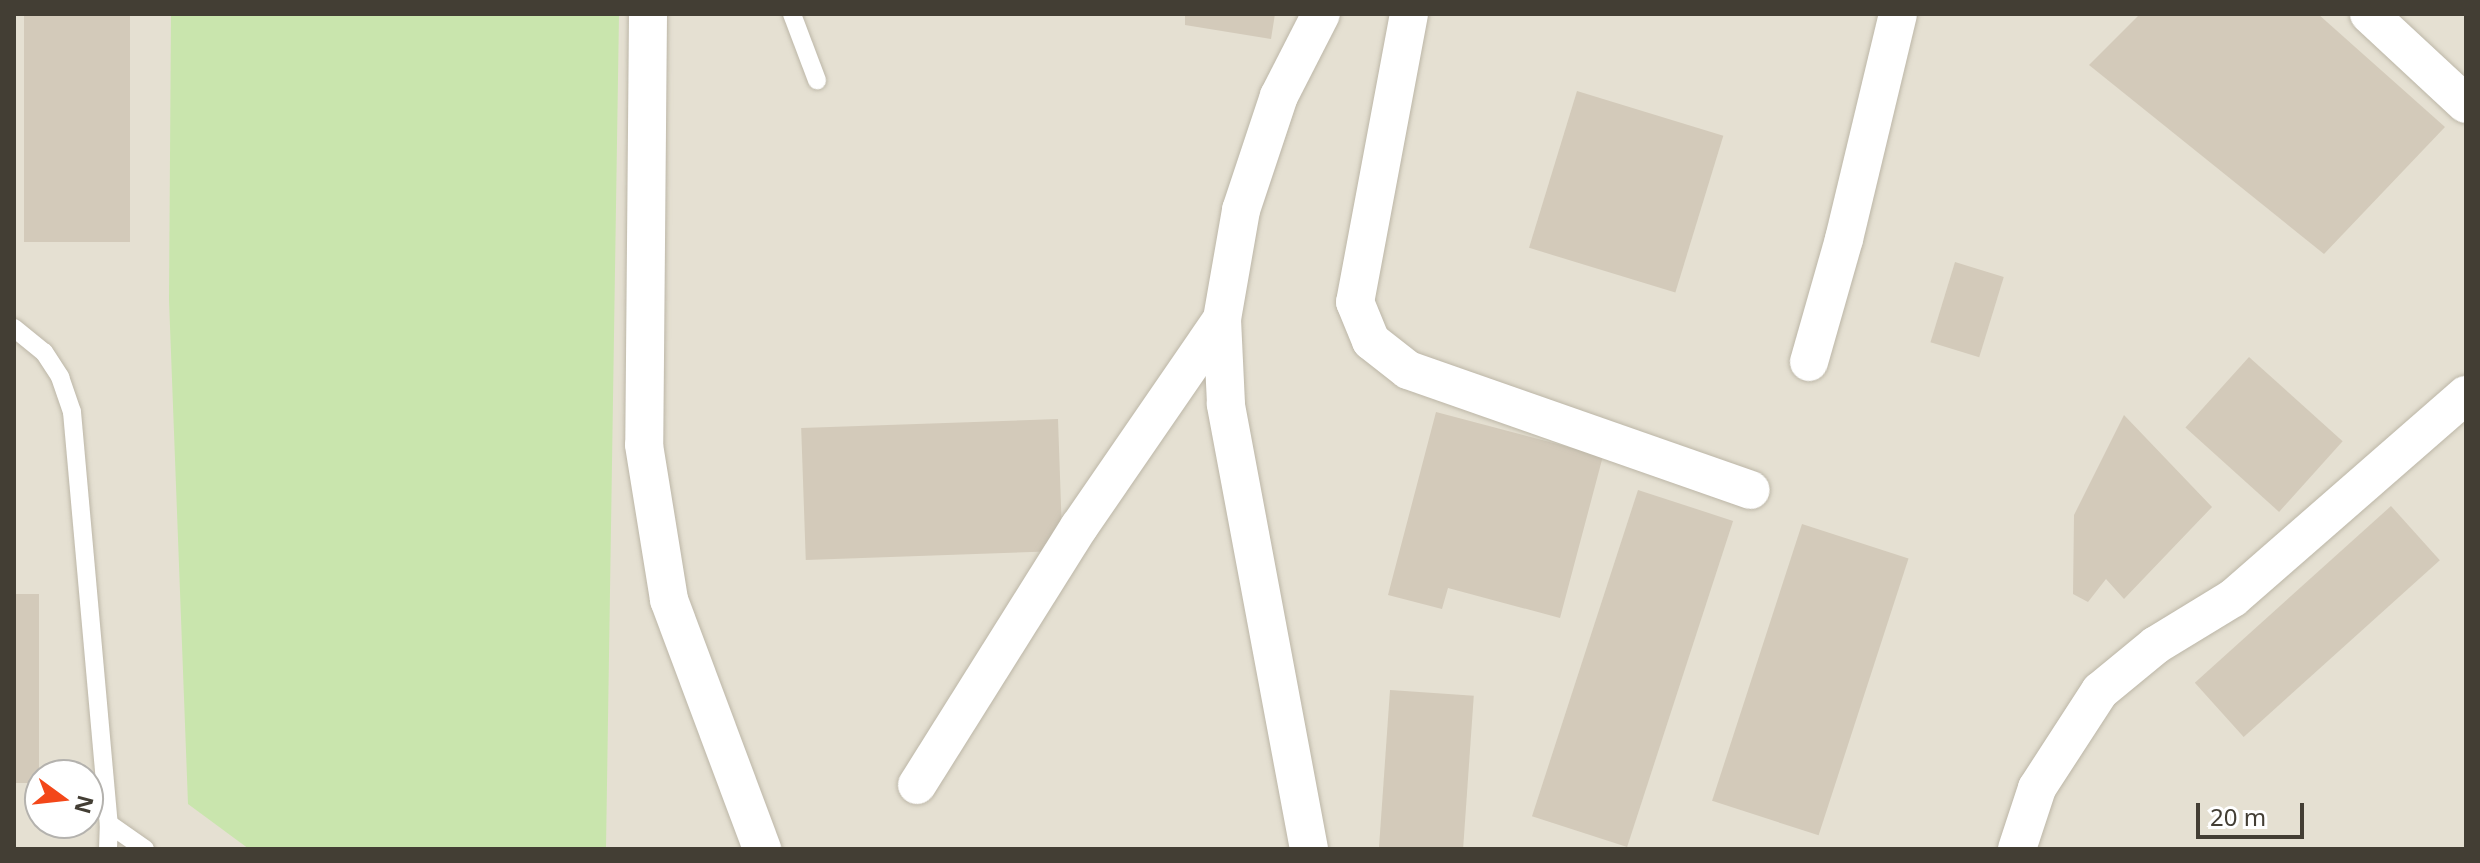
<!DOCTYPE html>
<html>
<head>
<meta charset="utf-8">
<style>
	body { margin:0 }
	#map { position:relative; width:2480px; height:863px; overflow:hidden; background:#f1eee4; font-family:"Noto Sans",sans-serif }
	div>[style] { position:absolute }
	.residential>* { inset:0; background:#e5e0d2 }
	.green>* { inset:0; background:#c9e5ad }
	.building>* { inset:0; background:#d3caba; transform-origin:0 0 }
	.roads { filter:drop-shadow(0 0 2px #bcb6a7) drop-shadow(0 0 2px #bcb6a7) }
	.lane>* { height:18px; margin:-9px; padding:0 9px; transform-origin:9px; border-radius:9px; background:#fff }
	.street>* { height:38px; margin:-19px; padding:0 19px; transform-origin:19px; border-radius:19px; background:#fff }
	span { translate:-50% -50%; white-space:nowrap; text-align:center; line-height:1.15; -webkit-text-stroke:6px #fff; paint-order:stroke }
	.frame { position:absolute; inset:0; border:16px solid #433e34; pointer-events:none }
	.north { position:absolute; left:24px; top:759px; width:80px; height:80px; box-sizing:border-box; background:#fff; border:2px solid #b4b2ae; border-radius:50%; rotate:105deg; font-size:22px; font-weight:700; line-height:32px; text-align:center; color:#433e34 }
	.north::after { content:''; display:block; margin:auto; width:28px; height:36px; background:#f34719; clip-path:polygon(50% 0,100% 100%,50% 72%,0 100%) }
	.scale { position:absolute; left:2196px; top:803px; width:108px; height:36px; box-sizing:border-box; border:4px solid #433e34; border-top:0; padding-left:10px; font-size:24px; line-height:28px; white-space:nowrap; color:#433e34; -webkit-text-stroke:6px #fff; paint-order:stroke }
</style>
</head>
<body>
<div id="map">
	<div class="residential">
		<i style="clip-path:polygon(evenodd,14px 14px,2466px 14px,2466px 849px,14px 849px,14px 14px,40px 775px,88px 775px,88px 823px,40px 823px,40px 775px)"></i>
	</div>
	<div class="green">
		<i style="clip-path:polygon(171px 14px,619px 14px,606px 849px,249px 849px,188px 804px,169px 300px)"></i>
	</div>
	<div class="building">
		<i style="left:24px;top:14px;width:106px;height:228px"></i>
		<i style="clip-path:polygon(1185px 14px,1275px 14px,1271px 39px,1185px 25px)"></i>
		<i style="clip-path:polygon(2140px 14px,2318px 14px,2445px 127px,2324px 254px,2089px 65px)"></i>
		<i style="left:1577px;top:91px;width:153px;height:164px;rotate:17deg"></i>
		<i style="left:1955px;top:262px;width:51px;height:84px;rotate:17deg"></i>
		<i style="left:2249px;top:357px;width:126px;height:95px;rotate:42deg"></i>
		<i style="clip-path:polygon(1436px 412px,1603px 456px,1560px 618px,1448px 588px,1442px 609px,1388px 595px)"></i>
		<i style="clip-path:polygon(2124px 415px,2212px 507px,2124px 599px,2106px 579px,2088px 602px,2073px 594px,2074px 515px)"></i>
		<i style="left:1058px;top:419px;width:132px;height:257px;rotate:88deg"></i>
		<i style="left:1638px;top:490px;width:100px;height:343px;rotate:18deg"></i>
		<i style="left:2391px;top:506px;width:73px;height:264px;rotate:48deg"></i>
		<i style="left:1802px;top:524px;width:112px;height:291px;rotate:18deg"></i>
		<i style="left:14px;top:594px;width:25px;height:189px"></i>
		<i style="left:1390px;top:690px;width:84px;height:159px;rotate:4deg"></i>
	</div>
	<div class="roads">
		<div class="lane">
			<i style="left:792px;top:14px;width:71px;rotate:69.3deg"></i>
			<i style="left:14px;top:328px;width:38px;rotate:39deg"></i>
			<i style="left:44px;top:352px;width:30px;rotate:57deg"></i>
			<i style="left:60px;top:377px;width:37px;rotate:71deg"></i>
			<i style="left:72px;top:412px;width:414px;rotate:84.9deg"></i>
			<i style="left:109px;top:824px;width:44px;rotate:34.8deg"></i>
			<i style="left:108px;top:849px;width:25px;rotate:-88deg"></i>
		</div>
		<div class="street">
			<i style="left:648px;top:14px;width:431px;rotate:90.5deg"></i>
			<i style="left:644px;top:445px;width:157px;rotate:80.8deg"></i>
			<i style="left:669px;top:600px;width:266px;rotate:69.5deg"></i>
			<i style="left:1409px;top:14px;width:293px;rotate:100.6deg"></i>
			<i style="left:1355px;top:302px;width:42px;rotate:67.7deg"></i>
			<i style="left:1371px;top:341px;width:47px;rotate:38.1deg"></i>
			<i style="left:1408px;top:370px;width:363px;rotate:19.3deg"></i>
			<i style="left:2369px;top:14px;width:132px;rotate:42.9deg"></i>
			<i style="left:1809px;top:362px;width:128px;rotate:-74.1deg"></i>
			<i style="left:1844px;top:239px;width:231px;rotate:-76.5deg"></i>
			<i style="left:917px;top:785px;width:305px;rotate:-57.9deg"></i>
			<i style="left:1079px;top:527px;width:252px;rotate:-55.5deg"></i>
			<i style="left:1309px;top:849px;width:453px;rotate:-100.6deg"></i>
			<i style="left:1226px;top:404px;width:85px;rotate:-92.7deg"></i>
			<i style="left:1222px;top:319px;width:111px;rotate:-80.1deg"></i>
			<i style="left:1241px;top:210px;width:120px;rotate:-71.6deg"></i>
			<i style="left:1279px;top:96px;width:92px;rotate:-62.9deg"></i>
			<i style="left:2017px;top:849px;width:64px;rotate:-71.8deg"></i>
			<i style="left:2037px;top:788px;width:116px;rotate:-57deg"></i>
			<i style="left:2100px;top:691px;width:72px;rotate:-39.4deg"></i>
			<i style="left:2156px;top:645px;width:90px;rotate:-31.4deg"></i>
			<i style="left:2233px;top:598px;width:309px;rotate:-41.1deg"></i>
		</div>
	</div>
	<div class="frame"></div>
	<div class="north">N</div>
	<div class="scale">20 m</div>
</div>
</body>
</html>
